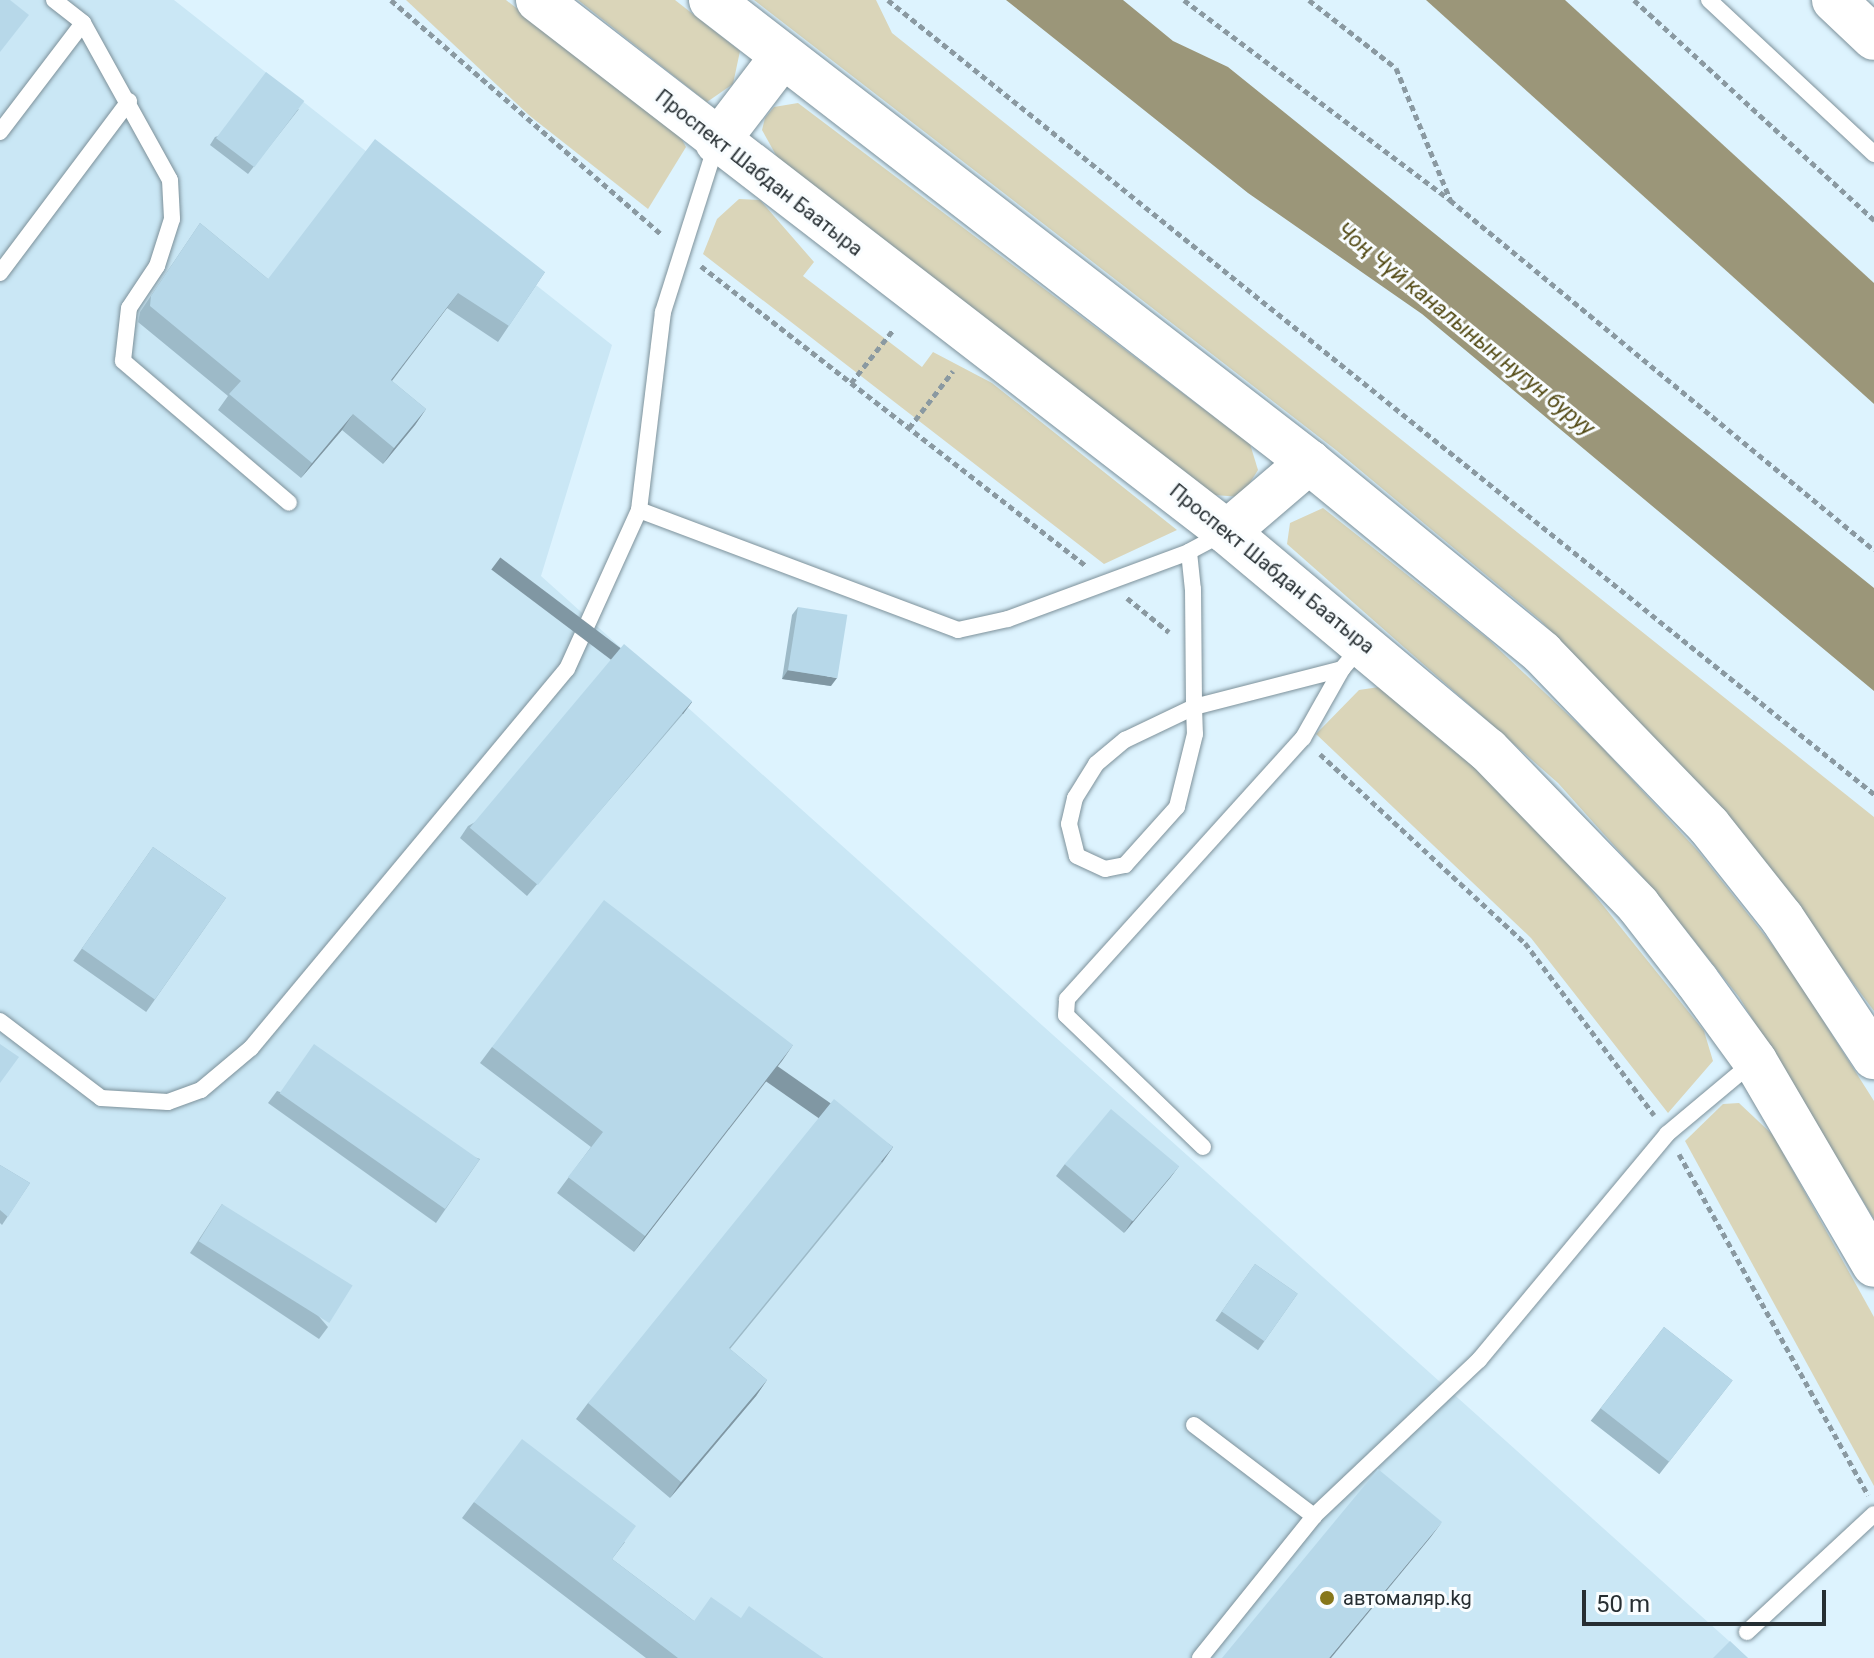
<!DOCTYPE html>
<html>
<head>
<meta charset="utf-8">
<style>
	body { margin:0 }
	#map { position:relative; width:1874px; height:1658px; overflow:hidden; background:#ddf3fe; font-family:Roboto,sans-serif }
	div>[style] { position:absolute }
	.built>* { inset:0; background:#cae7f5 }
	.green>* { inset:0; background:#dad5b9 }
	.water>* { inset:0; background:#9b9679 }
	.path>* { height:5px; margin-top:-2.5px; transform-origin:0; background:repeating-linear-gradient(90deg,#8a99a1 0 6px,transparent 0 10px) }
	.roads { filter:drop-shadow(0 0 2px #7d919a) drop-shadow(0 0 2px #7d919a) }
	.lane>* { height:16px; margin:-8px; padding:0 8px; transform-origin:8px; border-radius:8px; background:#fff }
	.secondary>* { height:44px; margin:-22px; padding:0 22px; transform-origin:22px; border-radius:22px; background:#fff }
	.wall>* { inset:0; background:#9dbac8; transform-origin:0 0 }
	.shaded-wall>* { inset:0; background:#8097a3; transform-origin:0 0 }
	.building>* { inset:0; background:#b7d8e9; transform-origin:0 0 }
	.dots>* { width:22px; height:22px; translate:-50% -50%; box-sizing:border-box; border:4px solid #f9fdff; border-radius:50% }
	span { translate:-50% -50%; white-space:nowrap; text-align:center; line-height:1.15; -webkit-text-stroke:6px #f9fdff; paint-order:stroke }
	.street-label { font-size:20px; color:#262e32 }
	.poi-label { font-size:20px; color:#262e32 }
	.left { translate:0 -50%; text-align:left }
	.water-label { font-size:22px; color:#534a15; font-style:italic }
	.scale { position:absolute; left:1582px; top:1590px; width:244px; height:36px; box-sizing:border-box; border:4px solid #262e32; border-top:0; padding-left:10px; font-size:24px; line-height:28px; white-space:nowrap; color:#262e32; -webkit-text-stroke:6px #f9fdff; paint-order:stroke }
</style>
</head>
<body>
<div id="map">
	<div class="built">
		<i style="clip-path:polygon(0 0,174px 0,612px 345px,541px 576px,1748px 1658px,0 1658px)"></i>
	</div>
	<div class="green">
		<i style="clip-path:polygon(406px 0,506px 0,680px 136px,686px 147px,648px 209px,530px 116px)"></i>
		<i style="clip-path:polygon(578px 0,675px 0,740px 51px,733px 84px,707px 102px)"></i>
		<i style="clip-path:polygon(754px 0,876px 0,892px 33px,1874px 817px,1874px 1011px,1727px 814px,1540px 620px,1336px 450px)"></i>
		<i style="clip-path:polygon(798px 103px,1250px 444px,1258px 470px,1241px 497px,1214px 495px,777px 157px,762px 130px,765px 118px,774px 107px)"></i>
		<i style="clip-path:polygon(739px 199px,760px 200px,814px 262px,803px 276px,922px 367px,933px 352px,992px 383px,1177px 530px,1104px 564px,703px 254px,717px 219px)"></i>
		<i style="clip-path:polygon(1323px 508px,1488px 639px,1598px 743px,1698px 851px,1786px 962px,1874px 1101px,1874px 1219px,1739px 997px,1653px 889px,1558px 783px,1287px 544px,1290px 523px)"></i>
		<i style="clip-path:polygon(1379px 687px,1464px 757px,1569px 863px,1704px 1031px,1713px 1061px,1668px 1113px,1531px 938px,1316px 734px,1359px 690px)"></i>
		<i style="clip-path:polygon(1739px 1103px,1773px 1135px,1874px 1317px,1874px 1486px,1685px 1141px,1723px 1104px)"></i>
	</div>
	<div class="water">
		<i style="clip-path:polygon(1006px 0,1123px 0,1173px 41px,1228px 67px,1874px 588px,1874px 691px,1422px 314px,1248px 193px)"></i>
		<i style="clip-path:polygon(1426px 0,1565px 0,1874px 283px,1874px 404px)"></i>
	</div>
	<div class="path">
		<i style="left:391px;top:0;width:359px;rotate:40.9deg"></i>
		<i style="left:888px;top:0;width:1266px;rotate:38.84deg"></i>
		<i style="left:1184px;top:0;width:333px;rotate:36.9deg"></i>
		<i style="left:1450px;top:200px;width:550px;rotate:39.54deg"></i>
		<i style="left:1309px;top:0;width:110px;rotate:38deg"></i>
		<i style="left:1396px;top:68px;width:142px;rotate:67.6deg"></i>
		<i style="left:1634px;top:0;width:326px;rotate:42.5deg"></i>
		<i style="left:701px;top:266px;width:487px;rotate:37.9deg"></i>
		<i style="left:851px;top:383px;width:68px;rotate:-51.6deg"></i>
		<i style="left:909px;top:428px;width:72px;rotate:-52.3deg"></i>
		<i style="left:1127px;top:598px;width:54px;rotate:39deg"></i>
		<i style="left:1320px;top:754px;width:279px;rotate:42.7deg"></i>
		<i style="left:1525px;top:943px;width:215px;rotate:53.1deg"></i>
		<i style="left:1679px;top:1154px;width:390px;rotate:61deg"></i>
	</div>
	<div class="roads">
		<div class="lane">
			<i style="left:54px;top:0;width:37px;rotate:38deg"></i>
			<i style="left:83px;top:23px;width:179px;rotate:61deg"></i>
			<i style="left:170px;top:180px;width:39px;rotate:87deg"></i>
			<i style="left:172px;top:219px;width:49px;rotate:107.7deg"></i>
			<i style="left:157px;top:266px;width:50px;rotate:123.7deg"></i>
			<i style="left:129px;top:308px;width:53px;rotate:96.5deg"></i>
			<i style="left:123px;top:361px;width:218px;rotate:40.5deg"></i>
			<i style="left:1709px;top:0;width:226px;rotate:43deg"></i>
			<i style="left:0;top:132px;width:137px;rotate:-52.7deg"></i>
			<i style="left:0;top:273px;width:215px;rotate:-53.1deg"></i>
			<i style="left:639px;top:510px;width:199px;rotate:-83.1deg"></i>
			<i style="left:663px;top:312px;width:178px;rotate:-72.4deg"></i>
			<i style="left:1224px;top:533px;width:40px;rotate:152deg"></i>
			<i style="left:1189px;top:552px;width:37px;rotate:84deg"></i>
			<i style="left:1193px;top:589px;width:118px;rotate:89.5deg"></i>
			<i style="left:1194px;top:707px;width:27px;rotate:88deg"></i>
			<i style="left:1195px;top:734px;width:75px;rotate:103.9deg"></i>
			<i style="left:1177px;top:807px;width:78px;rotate:131.9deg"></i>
			<i style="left:1125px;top:865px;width:20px;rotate:169deg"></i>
			<i style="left:1105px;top:869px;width:31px;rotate:-155deg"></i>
			<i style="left:1077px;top:856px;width:33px;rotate:-104deg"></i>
			<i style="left:1069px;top:824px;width:27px;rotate:-77deg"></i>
			<i style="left:1075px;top:798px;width:40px;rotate:-58deg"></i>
			<i style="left:1096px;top:764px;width:38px;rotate:-40deg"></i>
			<i style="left:1125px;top:740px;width:76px;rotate:-25.6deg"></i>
			<i style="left:1194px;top:707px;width:153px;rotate:-14.4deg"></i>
			<i style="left:1342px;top:669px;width:30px;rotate:-50deg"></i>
			<i style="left:0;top:1021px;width:127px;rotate:37.3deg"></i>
			<i style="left:101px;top:1098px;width:67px;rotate:3.4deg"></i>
			<i style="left:168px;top:1102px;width:35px;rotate:-20deg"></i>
			<i style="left:201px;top:1090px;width:65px;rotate:-40deg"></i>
			<i style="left:251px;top:1048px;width:493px;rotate:-50.2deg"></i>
			<i style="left:567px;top:669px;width:175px;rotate:-65.6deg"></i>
			<i style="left:639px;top:510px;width:341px;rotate:20.6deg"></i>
			<i style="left:958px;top:630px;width:51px;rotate:-12.4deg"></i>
			<i style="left:1008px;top:619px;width:193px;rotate:-20.3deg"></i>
			<i style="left:1203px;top:1147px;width:190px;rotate:-136.1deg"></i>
			<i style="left:1066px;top:1015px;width:16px;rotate:-86deg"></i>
			<i style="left:1067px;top:999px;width:352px;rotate:-47.9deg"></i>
			<i style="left:1303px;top:738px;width:79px;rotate:-60.5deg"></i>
			<i style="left:1194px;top:1425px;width:151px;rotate:37.2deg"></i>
			<i style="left:1747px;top:1632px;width:173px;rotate:-42.9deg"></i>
			<i style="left:1200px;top:1658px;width:182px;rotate:-51.2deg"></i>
			<i style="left:1314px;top:1516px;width:227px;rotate:-43.4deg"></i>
			<i style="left:1479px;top:1360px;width:294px;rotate:-50.2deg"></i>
			<i style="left:1667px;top:1134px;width:111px;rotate:-39.9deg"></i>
		</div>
		<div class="secondary">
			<i style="left:538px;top:0;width:870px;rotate:37.67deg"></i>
			<i style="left:1227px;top:532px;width:340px;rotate:39.9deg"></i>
			<i style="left:1488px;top:750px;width:216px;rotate:45.9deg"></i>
			<i style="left:1638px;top:905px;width:96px;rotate:52.2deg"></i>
			<i style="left:1697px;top:981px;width:99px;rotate:54.1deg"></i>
			<i style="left:1755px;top:1061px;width:236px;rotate:59.7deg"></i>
			<i style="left:711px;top:0;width:756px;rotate:37.69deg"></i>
			<i style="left:1309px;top:462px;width:301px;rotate:39.3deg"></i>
			<i style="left:1542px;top:653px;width:240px;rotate:46deg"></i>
			<i style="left:1709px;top:826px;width:117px;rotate:51.6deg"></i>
			<i style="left:1782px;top:918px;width:167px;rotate:56.5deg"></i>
			<i style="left:1834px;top:0;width:55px;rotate:43.5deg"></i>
			<i style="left:717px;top:142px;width:107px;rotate:-52.6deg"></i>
			<i style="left:1227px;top:532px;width:108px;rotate:-40.5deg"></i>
		</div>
	</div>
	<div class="wall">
		<i style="clip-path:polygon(299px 109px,248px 174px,210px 145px,215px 137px)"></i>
		<i style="clip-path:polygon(200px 223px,268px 279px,545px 272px,498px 342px,447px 308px,392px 381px,426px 409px,415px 425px,383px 464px,342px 430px,301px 478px,218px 410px,228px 396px,138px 322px,140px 312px)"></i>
		<i style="clip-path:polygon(798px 607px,831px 686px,782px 679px,792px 615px)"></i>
		<i style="clip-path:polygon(692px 702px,683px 714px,527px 896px,460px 838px,468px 826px)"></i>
		<i style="left:153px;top:847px;width:89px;height:139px;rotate:35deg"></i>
		<i style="clip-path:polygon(793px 1045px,634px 1252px,557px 1193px,591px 1147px,480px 1063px,492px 1047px)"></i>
		<i style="clip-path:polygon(277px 1091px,480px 1159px,436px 1223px,268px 1103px)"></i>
		<i style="clip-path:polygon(893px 1147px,882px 1163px,730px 1349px,767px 1380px,756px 1396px,670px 1498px,576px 1419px,588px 1403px)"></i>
		<i style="clip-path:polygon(1065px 1164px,1179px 1166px,1170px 1178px,1124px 1233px,1056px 1176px)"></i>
		<i style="clip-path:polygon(0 1165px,30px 1183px,2px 1225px,0 1223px)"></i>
		<i style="clip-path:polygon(222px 1204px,328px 1327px,319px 1339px,190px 1253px)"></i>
		<i style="left:1255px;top:1264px;width:52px;height:69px;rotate:35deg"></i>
		<i style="left:1664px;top:1327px;width:87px;height:119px;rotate:38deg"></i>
		<i style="clip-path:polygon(474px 1502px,625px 1542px,612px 1559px,694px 1621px,741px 1618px,823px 1658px,646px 1658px,462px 1518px)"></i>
	</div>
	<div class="shaded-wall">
		<i style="clip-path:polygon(458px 293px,447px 308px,380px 396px,391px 380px)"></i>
		<i style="clip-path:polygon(426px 409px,415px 425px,383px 464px,394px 448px)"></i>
		<i style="clip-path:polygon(353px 414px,342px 430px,301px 478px,312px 463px)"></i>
		<i style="clip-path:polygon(788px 670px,837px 678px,831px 686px,782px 679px)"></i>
		<i style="left:692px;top:702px;width:15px;height:240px;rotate:127deg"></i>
		<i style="clip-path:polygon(793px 1045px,782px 1061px,634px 1252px,645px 1236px)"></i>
		<i style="left:893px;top:1147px;width:19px;height:259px;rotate:125deg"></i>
		<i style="clip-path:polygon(1179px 1166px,1170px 1178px,1124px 1233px,1132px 1221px)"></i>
		<i style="clip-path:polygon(767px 1380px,756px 1396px,670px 1498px,681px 1482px)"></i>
		<i style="clip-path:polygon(1442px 1522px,1430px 1538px,1331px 1658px,1329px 1658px)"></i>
	</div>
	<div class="building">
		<i style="clip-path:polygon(0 0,10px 0,29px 15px,0 52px)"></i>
		<i style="left:266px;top:72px;width:48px;height:83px;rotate:37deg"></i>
		<i style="clip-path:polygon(375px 139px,545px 272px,509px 326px,458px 293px,391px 380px,426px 409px,394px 448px,353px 414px,312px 463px,229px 394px,241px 381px,150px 306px,151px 296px,200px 223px,268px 279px)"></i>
		<i style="left:798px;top:607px;width:50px;height:64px;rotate:9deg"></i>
		<i style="left:624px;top:644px;width:89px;height:240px;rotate:40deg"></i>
		<i style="left:153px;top:847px;width:89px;height:124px;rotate:35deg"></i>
		<i style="clip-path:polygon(604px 900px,793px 1045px,645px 1236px,568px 1177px,603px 1132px,492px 1047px)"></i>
		<i style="clip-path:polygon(0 1044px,19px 1057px,0 1083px)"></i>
		<i style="left:314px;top:1044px;width:202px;height:60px;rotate:35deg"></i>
		<i style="clip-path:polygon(834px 1099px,893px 1147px,729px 1348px,767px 1380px,681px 1482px,588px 1403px)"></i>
		<i style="left:1111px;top:1109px;width:89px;height:72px;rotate:40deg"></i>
		<i style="clip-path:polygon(0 1165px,30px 1183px,8px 1217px,0 1210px)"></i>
		<i style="left:222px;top:1204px;width:154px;height:44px;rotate:32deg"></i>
		<i style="left:1255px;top:1264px;width:52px;height:58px;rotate:35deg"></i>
		<i style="left:1664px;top:1327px;width:87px;height:103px;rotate:38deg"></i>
		<i style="clip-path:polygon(522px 1439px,636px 1526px,612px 1559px,694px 1621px,711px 1597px,741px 1618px,749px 1606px,823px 1658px,678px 1658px,474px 1502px)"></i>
		<i style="clip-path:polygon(1378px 1469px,1442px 1522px,1329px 1658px,1222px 1658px)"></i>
		<i style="clip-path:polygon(1730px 1641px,1748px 1658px,1713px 1658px)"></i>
	</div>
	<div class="dots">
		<i style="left:1327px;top:1598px;background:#87771b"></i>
	</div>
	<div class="street-label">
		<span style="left:759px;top:173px;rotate:38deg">Проспект Шабдан Баатыра</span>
		<span style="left:1272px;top:569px;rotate:39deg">Проспект Шабдан Баатыра</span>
	</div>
	<div class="poi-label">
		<span class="left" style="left:1343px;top:1598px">автомаляр.kg</span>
	</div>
	<div class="water-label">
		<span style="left:1466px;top:329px;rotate:39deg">Чоң Чүй каналынын нугун буруу</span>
	</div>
	<div class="scale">50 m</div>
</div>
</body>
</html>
